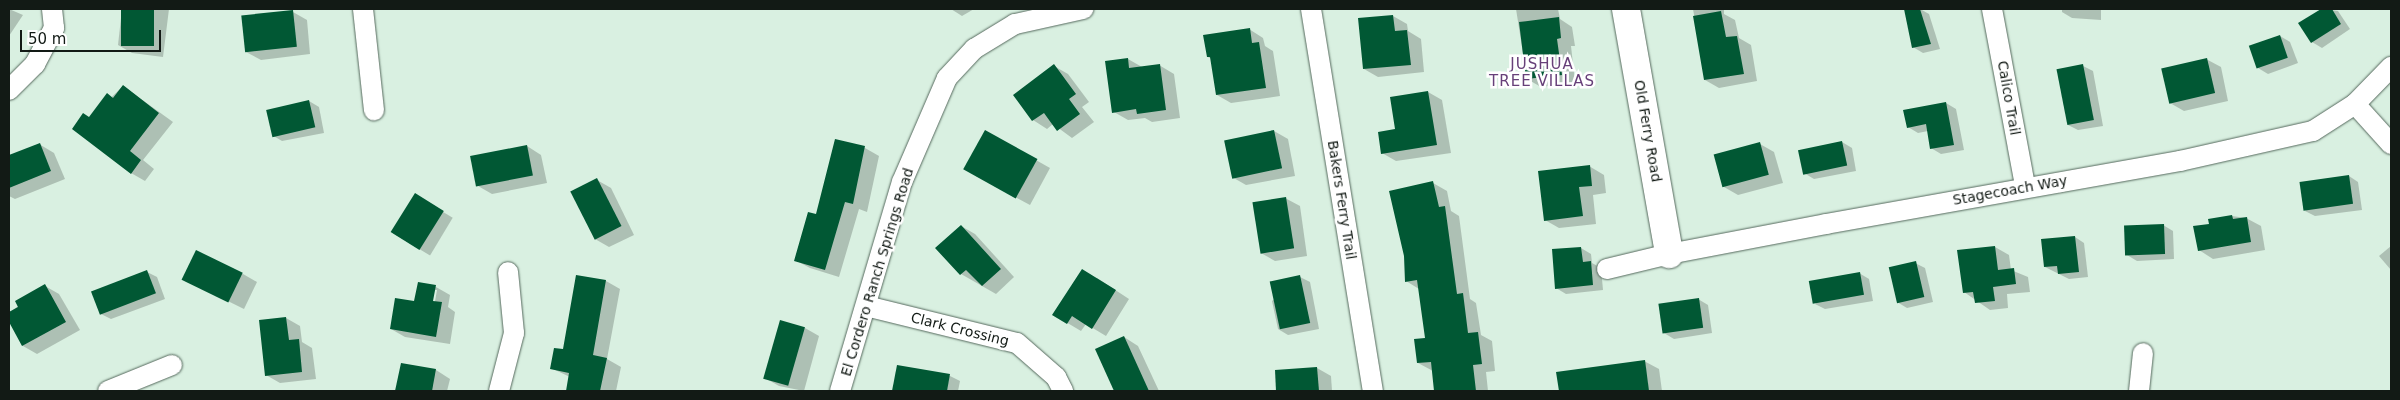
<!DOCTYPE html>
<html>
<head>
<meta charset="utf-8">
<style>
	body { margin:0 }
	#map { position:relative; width:2400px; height:400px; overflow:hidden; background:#d9f0e1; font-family:"DejaVu Sans",sans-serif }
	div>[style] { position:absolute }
	.shadow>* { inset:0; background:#0003; transform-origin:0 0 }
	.building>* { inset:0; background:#015834; transform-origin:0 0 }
	.roads { filter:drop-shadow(0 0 1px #55695d) drop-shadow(0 0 1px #55695d) }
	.street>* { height:20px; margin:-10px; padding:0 10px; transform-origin:10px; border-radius:10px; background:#fff }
	.secondary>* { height:28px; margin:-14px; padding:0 14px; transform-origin:14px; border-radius:14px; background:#fff }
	span { translate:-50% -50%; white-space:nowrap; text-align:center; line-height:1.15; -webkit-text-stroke:5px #fff; paint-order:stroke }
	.street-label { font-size:14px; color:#121a15 }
	.neighbourhood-label { font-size:15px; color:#674079; letter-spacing:1px }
	.frame { position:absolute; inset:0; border:10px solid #121a15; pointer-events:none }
	.scale { position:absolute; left:20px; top:30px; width:141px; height:22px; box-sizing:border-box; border:2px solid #121a15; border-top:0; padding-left:6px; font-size:15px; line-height:18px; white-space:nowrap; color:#121a15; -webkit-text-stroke:4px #fff; paint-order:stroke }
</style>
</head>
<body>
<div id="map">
	<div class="shadow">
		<i style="clip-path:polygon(9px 9px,23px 15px,9px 36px)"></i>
		<i style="clip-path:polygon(122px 9px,169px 9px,163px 57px,132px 53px,118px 45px)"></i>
		<i style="clip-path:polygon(951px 9px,974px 9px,962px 16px)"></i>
		<i style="clip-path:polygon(1516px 9px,1558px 9px,1560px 19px,1572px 27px,1575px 46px,1571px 46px,1575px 82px,1541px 87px,1527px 79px)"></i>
		<i style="clip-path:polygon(1693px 9px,1724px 9px,1724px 14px,1735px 20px,1739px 38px,1751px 45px,1757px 81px,1719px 88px,1705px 80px)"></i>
		<i style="clip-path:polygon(1920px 9px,1929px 14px,1940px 49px,1923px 53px,1913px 47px,1906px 11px)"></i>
		<i style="clip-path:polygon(2062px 9px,2101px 9px,2101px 20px,2072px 18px,2062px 12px)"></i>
		<i style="clip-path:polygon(2323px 9px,2338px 11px,2350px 29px,2322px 48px,2312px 42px,2300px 24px)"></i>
		<i style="clip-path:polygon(293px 12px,307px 20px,310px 54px,261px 60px,246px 52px)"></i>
		<i style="clip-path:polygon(1393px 16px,1407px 24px,1408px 31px,1421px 39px,1424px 72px,1378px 77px,1364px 69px)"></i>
		<i style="clip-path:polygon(1249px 29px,1263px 38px,1265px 46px,1273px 51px,1280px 96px,1231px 103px,1217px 95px,1212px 59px,1208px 57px)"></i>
		<i style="clip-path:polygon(2280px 36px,2290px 42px,2298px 63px,2268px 74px,2258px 68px)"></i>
		<i style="clip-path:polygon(1128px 59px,1142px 67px,1159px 65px,1174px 74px,1180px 118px,1152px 122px,1145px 118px,1128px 120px,1114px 112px)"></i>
		<i style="clip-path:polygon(2206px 59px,2221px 67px,2228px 101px,2184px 111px,2170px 103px)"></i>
		<i style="clip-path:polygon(1054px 66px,1068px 74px,1089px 102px,1082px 107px,1094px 122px,1072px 138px,1053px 124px,1047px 129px,1033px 120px,1014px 95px)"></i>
		<i style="clip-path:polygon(2083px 66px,2093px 71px,2103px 126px,2078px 130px,2068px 125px)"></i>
		<i style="clip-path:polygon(123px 86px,173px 122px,143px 160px,154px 169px,145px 181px,131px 173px,90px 118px)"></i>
		<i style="clip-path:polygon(1428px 92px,1442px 100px,1451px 153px,1396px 161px,1382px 153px)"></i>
		<i style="clip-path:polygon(309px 101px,319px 107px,324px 133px,282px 141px,272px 135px)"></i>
		<i style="clip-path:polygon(1946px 103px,1956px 109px,1964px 150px,1941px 154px,1931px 148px,1928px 131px,1918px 133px,1908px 127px)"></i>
		<i style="clip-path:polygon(985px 131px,1050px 168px,1030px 205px,976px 176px)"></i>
		<i style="clip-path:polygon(1274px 131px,1288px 139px,1295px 176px,1246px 185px,1232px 177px)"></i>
		<i style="clip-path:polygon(836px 141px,865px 148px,879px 156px,867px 212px,859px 209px,839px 277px,810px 268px,795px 260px,817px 216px)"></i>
		<i style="clip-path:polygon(1842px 142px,1852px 148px,1856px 171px,1814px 179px,1804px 173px)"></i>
		<i style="clip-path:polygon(39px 144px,54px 153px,65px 179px,15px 199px,9px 196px,9px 157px)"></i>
		<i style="clip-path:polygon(1760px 144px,1774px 152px,1783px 183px,1738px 195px,1724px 187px)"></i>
		<i style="clip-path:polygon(527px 146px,541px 155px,547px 183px,492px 194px,478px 186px)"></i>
		<i style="clip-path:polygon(1589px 166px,1604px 175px,1606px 193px,1593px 195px,1596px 224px,1559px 228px,1545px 220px)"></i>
		<i style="clip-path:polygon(2349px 176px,2358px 182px,2362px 210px,2315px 216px,2305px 211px)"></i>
		<i style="clip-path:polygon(597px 180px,611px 188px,634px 235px,609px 247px,595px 239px)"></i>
		<i style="clip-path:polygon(1433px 183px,1447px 191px,1451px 211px,1459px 216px,1470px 299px,1476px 303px,1481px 335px,1492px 341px,1495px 371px,1486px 372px,1488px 391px,1436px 391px,1433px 371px,1418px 363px,1426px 339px,1419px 289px,1406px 281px)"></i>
		<i style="left:415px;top:195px;width:44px;height:44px;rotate:31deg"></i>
		<i style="clip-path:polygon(1285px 198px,1300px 206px,1307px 256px,1275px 261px,1261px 253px)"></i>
		<i style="clip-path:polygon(2232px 216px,2246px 218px,2261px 226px,2265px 250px,2213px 259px,2199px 250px,2211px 225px)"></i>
		<i style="clip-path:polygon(2163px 225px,2173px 231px,2174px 259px,2137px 261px,2127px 255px)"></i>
		<i style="clip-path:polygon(961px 226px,975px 234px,1014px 277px,996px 294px,961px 274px)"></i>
		<i style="clip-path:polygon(2075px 237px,2084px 243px,2088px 277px,2069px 279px,2045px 267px)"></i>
		<i style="clip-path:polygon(2391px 246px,2391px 270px,2379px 256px)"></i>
		<i style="clip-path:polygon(1995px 247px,2009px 255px,2011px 270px,2028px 277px,2030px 292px,2007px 294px,2008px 308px,1990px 310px,1964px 292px,1959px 251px)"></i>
		<i style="clip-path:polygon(1581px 248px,1591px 254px,1592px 263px,1601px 268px,1603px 290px,1566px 294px,1556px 288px)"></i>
		<i style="clip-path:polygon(1915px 263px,1925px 268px,1933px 302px,1907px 308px,1897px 302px)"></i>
		<i style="clip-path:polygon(147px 272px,157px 277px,165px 299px,111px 319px,101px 314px)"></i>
		<i style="clip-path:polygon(1859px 273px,1869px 279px,1873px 301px,1825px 309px,1815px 304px)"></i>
		<i style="clip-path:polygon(243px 274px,257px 282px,244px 309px,183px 279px)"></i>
		<i style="clip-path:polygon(577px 276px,606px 281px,620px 289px,607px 359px,621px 367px,616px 391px,567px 391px,570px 377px,551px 368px,564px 351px)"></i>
		<i style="clip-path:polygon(1300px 277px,1310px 282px,1319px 329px,1288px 335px,1278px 329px,1272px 301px)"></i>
		<i style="clip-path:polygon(1097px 278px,1129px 299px,1106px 336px,1086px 324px,1081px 331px,1054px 315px)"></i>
		<i style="clip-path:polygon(evenodd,419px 283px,436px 287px,450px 295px,448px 307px,455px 312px,450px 344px,405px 337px,391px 329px,415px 303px,419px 283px,434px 290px,437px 290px,434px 307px,431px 307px,434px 290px)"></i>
		<i style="clip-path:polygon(45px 286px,59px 294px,80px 330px,37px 354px,23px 346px,9px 320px,9px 313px)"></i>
		<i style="clip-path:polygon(1698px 299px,1708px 305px,1712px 333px,1674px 339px,1664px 333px)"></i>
		<i style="clip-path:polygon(286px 318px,300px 326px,302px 342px,312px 348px,316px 379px,280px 383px,266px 375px)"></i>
		<i style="clip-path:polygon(805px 328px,819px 336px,804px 391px,779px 386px,765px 378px)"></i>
		<i style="clip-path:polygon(1124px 337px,1138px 346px,1159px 391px,1115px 391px,1096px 350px)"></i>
		<i style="clip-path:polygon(1644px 361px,1659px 369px,1662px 391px,1560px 391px,1557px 373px)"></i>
		<i style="clip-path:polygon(402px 364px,436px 370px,450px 379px,447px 391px,397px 391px)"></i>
		<i style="clip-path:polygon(898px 366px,950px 376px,960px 381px,958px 391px,893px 391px)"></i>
		<i style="clip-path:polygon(1317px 368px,1331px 376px,1332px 391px,1278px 391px,1276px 371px)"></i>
	</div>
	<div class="building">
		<i style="left:121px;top:9px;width:33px;height:37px"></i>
		<i style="clip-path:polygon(1904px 9px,1920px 9px,1931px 44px,1912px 48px)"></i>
		<i style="clip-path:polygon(2321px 9px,2332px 9px,2341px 24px,2311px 43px,2298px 23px)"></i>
		<i style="left:293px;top:10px;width:37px;height:52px;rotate:84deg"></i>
		<i style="clip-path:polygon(1721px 11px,1726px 37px,1737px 36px,1744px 74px,1704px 80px,1693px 16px)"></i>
		<i style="clip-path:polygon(1393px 15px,1395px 31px,1407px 30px,1411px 65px,1363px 69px,1358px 18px)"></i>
		<i style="clip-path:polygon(1559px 17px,1561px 38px,1557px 39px,1562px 75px,1526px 79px,1519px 22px)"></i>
		<i style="clip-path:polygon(1250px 28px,1252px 43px,1259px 42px,1266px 88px,1216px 95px,1210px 57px,1207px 57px,1203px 35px)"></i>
		<i style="left:2280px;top:35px;width:24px;height:33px;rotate:71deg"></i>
		<i style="clip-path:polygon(1128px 58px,1129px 68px,1160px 64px,1166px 110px,1137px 114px,1136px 109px,1112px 113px,1105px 61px)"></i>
		<i style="left:2207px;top:58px;width:36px;height:47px;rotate:77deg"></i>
		<i style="clip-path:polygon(1054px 64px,1076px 94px,1069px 99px,1080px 114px,1057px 131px,1044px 113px,1032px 121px,1013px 95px)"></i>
		<i style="left:2083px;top:64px;width:57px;height:27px;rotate:79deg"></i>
		<i style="clip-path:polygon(123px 85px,159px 113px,130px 151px,141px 160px,131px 174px,72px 129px,83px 113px,89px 117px,107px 93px,113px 98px)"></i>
		<i style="clip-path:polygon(1428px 91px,1437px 145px,1381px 154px,1378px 132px,1395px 129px,1390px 97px)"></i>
		<i style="left:309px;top:100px;width:28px;height:44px;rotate:77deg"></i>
		<i style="clip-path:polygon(1946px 102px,1954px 145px,1930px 149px,1926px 124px,1907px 128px,1903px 110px)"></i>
		<i style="left:985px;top:130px;width:60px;height:45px;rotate:29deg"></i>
		<i style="left:1274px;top:130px;width:39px;height:51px;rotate:78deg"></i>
		<i style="clip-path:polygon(835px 139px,865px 146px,853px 204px,845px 202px,825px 270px,794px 261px,808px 212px,816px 214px)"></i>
		<i style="left:1842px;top:141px;width:25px;height:45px;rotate:78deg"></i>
		<i style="left:1760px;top:142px;width:34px;height:48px;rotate:75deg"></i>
		<i style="clip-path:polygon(40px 143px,51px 171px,9px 188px,9px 155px)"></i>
		<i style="left:527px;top:145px;width:31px;height:58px;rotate:79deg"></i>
		<i style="clip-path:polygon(1590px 165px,1592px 186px,1579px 187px,1583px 216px,1544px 221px,1538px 171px)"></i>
		<i style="left:2349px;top:175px;width:29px;height:50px;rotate:82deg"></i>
		<i style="left:597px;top:178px;width:54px;height:30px;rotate:63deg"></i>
		<i style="clip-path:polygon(1433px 181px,1439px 207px,1445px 206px,1457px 294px,1463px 293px,1468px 333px,1478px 332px,1482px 364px,1473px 365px,1476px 391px,1434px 391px,1431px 362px,1417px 363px,1414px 339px,1425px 338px,1417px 280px,1405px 282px,1404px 256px,1389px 191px)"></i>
		<i style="left:415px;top:193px;width:34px;height:46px;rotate:32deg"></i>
		<i style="left:1286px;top:197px;width:52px;height:34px;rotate:81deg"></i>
		<i style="clip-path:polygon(2232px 215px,2233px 219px,2247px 217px,2251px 242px,2198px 251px,2193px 226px,2209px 224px,2208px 219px)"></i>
		<i style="left:2164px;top:224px;width:30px;height:40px;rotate:88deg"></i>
		<i style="clip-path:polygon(961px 225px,1001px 269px,982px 286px,966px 270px,960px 275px,935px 248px)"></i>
		<i style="clip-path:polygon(2075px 236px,2079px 272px,2058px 274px,2057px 266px,2044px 267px,2041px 239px)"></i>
		<i style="clip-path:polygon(1995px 246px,1998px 270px,2014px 268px,2016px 284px,1993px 287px,1995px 301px,1975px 303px,1973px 292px,1963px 293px,1957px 250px)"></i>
		<i style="clip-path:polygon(1581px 247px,1583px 262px,1591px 261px,1593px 285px,1555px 289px,1552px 249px)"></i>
		<i style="left:196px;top:250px;width:52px;height:33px;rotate:26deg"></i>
		<i style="left:1916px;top:261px;width:37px;height:28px;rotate:77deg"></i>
		<i style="clip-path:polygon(1082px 269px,1116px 290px,1092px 329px,1072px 316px,1067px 324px,1052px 315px)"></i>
		<i style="left:147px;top:270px;width:25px;height:60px;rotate:69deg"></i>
		<i style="left:1860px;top:272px;width:23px;height:52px;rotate:80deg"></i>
		<i style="clip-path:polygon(576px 275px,606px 280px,593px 355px,607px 358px,600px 391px,566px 391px,569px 373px,550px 369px,554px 348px,563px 349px)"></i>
		<i style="left:1300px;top:275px;width:49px;height:31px;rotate:78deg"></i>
		<i style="clip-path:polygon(418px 282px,436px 285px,433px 301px,442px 302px,436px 337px,390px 329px,395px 298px,414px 301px)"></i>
		<i style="clip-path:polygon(45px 284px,66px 322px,22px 346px,9px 322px,9px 312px,18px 307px,15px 301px)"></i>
		<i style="left:1699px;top:298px;width:30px;height:41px;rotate:82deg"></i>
		<i style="clip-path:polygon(286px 317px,289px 340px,299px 339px,302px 372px,265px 376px,259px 320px)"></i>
		<i style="left:780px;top:320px;width:26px;height:61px;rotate:16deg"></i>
		<i style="clip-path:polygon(1124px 336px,1149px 391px,1114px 391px,1095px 349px)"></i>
		<i style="clip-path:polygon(1645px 360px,1649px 391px,1559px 391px,1556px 372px)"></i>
		<i style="clip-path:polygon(401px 363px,436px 369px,432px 391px,395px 391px)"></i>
		<i style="clip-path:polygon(897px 365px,950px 374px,947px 391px,892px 391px)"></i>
		<i style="clip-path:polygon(1317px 367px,1319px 391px,1276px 391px,1275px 370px)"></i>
	</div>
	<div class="roads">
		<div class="street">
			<i style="left:363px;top:9px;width:102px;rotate:83.8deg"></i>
			<i style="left:1311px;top:9px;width:387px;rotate:80.8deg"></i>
			<i style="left:1992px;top:9px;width:180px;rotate:79.4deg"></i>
			<i style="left:9px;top:90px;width:37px;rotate:-45deg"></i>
			<i style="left:35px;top:64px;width:41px;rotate:-62.2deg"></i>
			<i style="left:54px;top:28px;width:19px;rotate:-96deg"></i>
			<i style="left:2355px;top:104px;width:54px;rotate:48deg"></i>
			<i style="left:1607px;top:269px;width:64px;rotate:-13.6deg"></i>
			<i style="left:1669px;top:254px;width:160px;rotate:-10.8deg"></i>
			<i style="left:1826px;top:224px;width:360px;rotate:-10.1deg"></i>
			<i style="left:2180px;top:161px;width:136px;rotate:-12.7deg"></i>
			<i style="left:2313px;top:131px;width:50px;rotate:-32.7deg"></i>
			<i style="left:2355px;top:104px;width:52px;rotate:-45.8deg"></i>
			<i style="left:866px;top:306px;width:155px;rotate:13.8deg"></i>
			<i style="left:1017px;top:343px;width:52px;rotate:41.1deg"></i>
			<i style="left:1056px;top:377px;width:16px;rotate:63deg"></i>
			<i style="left:108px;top:391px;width:69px;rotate:-22.1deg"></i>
			<i style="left:499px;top:391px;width:60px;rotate:-75.5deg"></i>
			<i style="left:514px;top:333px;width:61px;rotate:-95.6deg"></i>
			<i style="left:840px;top:391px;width:218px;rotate:-73.5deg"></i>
			<i style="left:902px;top:182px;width:113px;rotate:-66.6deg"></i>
			<i style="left:947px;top:78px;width:40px;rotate:-47deg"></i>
			<i style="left:974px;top:49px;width:48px;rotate:-31.4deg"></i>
			<i style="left:1015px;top:24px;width:70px;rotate:-12.4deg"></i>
			<i style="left:2139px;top:391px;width:38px;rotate:-84deg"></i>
		</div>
		<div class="secondary">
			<i style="left:1626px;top:9px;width:249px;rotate:80deg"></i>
		</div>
	</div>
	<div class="street-label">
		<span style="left:2009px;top:98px;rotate:80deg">Calico Trail</span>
		<span style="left:1648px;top:131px;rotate:80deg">Old Ferry Road</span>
		<span style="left:2010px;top:190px;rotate:-10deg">Stagecoach Way</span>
		<span style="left:1342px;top:200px;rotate:81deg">Bakers Ferry Trail</span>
		<span style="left:877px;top:272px;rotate:-73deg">El Cordero Ranch Springs Road</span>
		<span style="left:960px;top:329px;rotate:14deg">Clark Crossing</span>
	</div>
	<div class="neighbourhood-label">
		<span style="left:1542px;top:73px">JUSHUA<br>TREE VILLAS</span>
	</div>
	<div class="frame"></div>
	<div class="scale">50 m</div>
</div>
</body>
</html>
